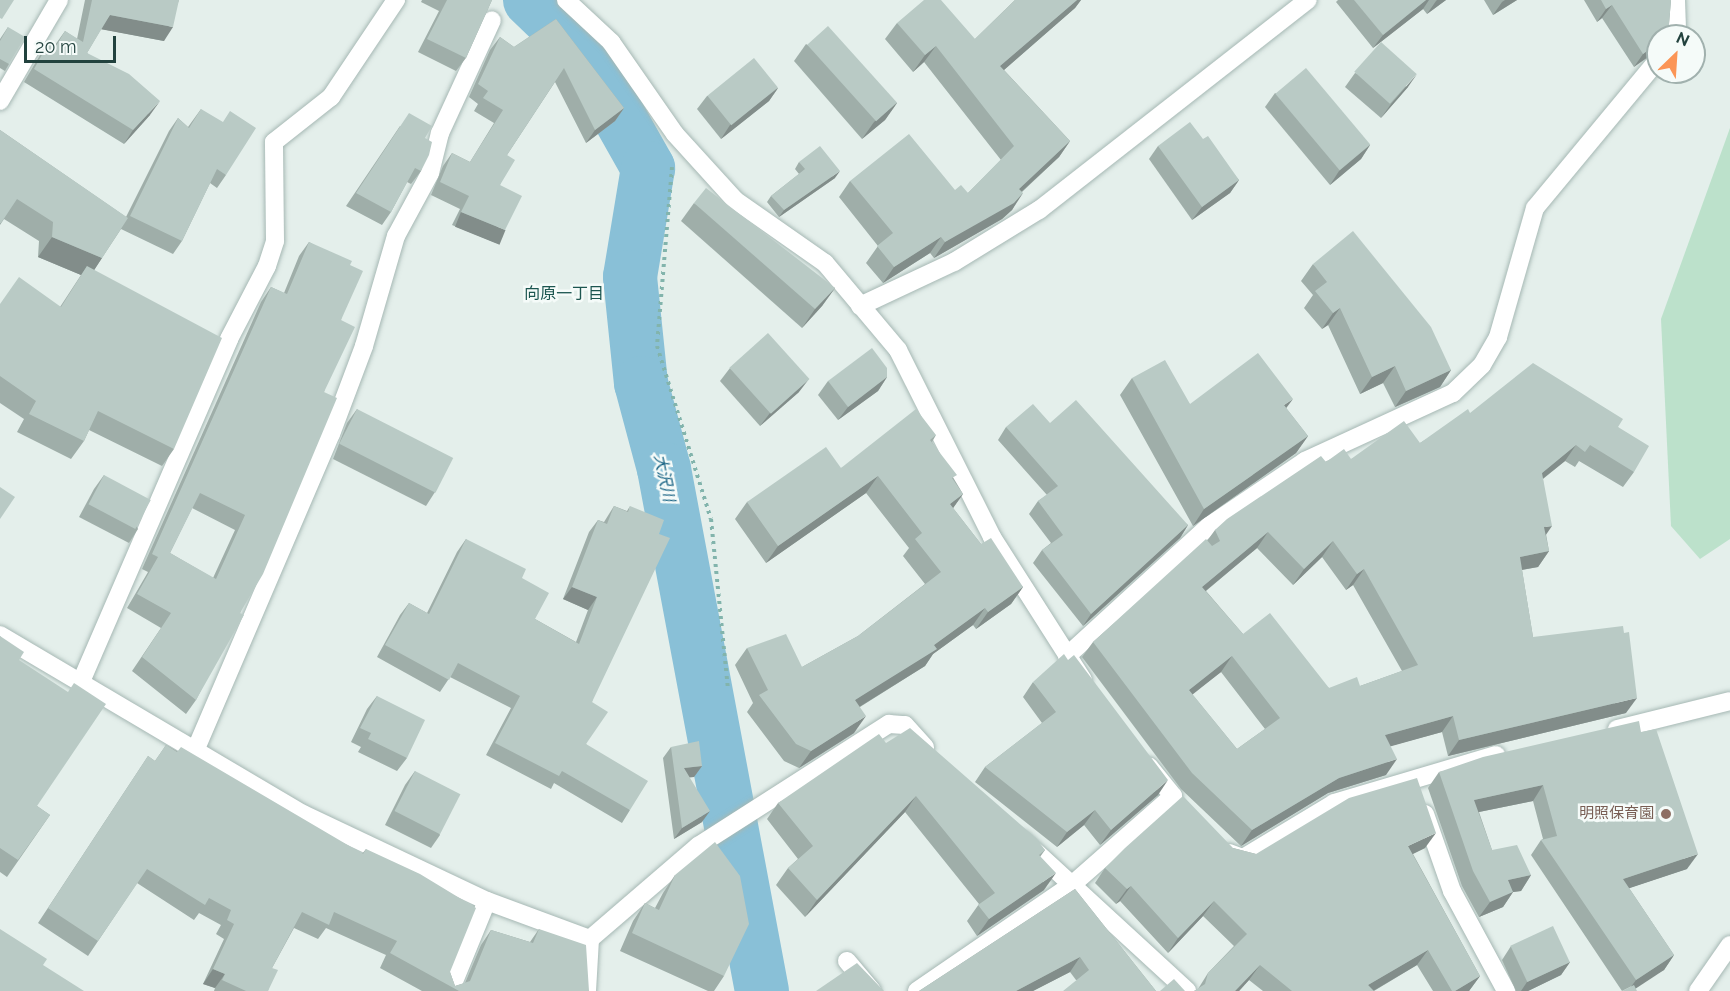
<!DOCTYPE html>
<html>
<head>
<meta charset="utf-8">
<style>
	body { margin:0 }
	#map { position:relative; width:1730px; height:991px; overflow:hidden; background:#e4efeb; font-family:Raleway,"Noto Sans JP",sans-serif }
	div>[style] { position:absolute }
	.green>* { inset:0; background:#bce1cb }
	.river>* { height:54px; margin:-27px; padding:0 27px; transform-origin:27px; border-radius:27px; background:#89c0d7 }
	.path>* { height:4px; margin-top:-2px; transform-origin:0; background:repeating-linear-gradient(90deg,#82b4ac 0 3px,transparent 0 7.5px) }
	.roads { filter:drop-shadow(0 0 2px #a6b8b4) drop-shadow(0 0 2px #a6b8b4) }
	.minor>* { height:18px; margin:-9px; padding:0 9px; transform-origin:9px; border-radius:9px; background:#fff }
	.wall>* { inset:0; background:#9faea9 }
	.shaded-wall>* { inset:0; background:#828d8a; transform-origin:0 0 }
	.building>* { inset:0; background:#b9cac5; transform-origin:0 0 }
	.dots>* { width:16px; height:16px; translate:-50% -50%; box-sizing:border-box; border:3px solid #f5fbf9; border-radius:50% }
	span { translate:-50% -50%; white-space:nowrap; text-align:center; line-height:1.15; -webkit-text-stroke:5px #f5fbf9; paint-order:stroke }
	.education-label { font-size:15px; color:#785e54 }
	.right { translate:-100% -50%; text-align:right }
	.neighbourhood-label { font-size:16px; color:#1c5650 }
	.water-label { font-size:16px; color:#176283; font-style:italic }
	.north { position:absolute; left:1646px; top:24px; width:60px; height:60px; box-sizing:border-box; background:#f5fbf9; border:2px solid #a1b1ae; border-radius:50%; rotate:25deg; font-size:16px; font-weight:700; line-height:24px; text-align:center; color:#22423e }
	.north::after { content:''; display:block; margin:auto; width:21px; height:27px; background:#fb9556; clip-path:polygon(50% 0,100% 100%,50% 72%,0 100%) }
	.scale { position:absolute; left:24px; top:36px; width:92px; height:27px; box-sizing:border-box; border:3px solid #22423e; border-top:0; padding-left:8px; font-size:18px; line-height:21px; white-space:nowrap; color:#22423e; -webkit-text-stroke:4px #f5fbf9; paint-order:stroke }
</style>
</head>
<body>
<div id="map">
	<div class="green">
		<i style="clip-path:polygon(1730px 128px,1730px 539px,1700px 559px,1671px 526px,1661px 319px)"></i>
	</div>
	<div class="river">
		<i style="left:530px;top:0;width:71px;rotate:43.9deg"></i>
		<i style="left:581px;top:49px;width:137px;rotate:60.6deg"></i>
		<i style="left:648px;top:168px;width:110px;rotate:99.4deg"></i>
		<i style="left:630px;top:277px;width:107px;rotate:84.1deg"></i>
		<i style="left:641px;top:383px;width:89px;rotate:75deg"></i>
		<i style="left:664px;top:469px;width:531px;rotate:79.37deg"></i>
	</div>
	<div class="path">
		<i style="left:672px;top:167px;width:180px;rotate:94.8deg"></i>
		<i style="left:657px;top:346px;width:181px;rotate:72.7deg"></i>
		<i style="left:711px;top:519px;width:170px;rotate:84.3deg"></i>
	</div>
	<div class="roads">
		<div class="minor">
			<i style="left:566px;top:0;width:62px;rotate:43deg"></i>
			<i style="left:611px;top:42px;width:112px;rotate:55.2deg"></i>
			<i style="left:675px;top:134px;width:89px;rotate:47.7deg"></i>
			<i style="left:735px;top:200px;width:110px;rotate:35deg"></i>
			<i style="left:825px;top:263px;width:114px;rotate:50deg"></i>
			<i style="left:898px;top:350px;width:209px;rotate:63.3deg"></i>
			<i style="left:992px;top:537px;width:169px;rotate:57.5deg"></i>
			<i style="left:1676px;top:0;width:36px;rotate:88deg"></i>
			<i style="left:0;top:101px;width:117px;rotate:-59.7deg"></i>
			<i style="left:860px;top:306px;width:104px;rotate:-25.1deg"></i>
			<i style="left:954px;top:262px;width:100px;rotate:-31.5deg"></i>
			<i style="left:1039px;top:210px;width:341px;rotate:-38deg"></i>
			<i style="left:0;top:635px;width:352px;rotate:30.6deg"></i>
			<i style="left:303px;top:814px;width:204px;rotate:25.3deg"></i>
			<i style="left:487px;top:901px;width:110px;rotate:20.3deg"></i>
			<i style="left:1067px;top:656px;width:193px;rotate:-42.5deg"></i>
			<i style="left:1209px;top:526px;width:116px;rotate:-34.1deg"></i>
			<i style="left:1305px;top:461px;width:163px;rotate:-24.7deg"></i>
			<i style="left:1453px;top:393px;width:40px;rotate:-44deg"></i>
			<i style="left:1482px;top:365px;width:32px;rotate:-60deg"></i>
			<i style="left:1498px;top:337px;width:134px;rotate:-74deg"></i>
			<i style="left:1535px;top:208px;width:192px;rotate:-50.3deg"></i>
			<i style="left:80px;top:684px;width:376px;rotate:-66.6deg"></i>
			<i style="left:229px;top:339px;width:82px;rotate:-62.5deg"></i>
			<i style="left:267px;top:266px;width:26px;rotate:-72deg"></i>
			<i style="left:275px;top:241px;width:99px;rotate:-90.6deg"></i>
			<i style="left:274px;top:142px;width:73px;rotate:-38.3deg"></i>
			<i style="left:331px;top:97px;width:117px;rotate:-56.2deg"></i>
			<i style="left:1617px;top:729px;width:116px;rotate:-13.9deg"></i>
			<i style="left:195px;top:751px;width:345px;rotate:-66.8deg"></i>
			<i style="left:331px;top:434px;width:94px;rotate:-69.4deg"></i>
			<i style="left:364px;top:346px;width:115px;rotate:-73.8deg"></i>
			<i style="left:396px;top:236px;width:72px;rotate:-61.6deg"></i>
			<i style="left:430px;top:173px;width:41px;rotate:-76deg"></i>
			<i style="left:440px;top:133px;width:124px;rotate:-65.3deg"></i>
			<i style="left:1425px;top:814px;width:82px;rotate:70.7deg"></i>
			<i style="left:1452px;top:891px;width:114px;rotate:61.6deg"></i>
			<i style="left:1023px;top:840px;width:223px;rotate:42.6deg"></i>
			<i style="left:1229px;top:853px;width:15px;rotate:20deg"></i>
			<i style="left:1243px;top:858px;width:106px;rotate:-31.1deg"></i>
			<i style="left:1334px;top:803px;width:169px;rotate:-16.5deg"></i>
			<i style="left:847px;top:961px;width:39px;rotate:50deg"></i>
			<i style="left:450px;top:991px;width:97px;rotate:-67.7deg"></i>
			<i style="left:587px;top:991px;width:52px;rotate:-86.7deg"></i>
			<i style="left:590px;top:939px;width:143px;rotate:-40.7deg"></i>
			<i style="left:698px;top:846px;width:227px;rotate:-32.6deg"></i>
			<i style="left:889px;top:724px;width:16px;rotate:4deg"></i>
			<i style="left:905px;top:725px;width:30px;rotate:48deg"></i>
			<i style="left:917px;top:991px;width:191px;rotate:-34.5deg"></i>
			<i style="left:1074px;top:883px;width:132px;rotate:-41.3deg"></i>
			<i style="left:1173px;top:796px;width:38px;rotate:-129deg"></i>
			<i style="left:1698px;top:991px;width:56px;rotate:-55.2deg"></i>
		</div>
	</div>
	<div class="wall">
		<i style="clip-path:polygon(85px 0,179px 0,164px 41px,101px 29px,87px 53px,150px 115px,124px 144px,24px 82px,40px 55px,49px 42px,55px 45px,65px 31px,77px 39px)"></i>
		<i style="clip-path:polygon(422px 0,492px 0,466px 58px,456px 71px,418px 52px,439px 11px,421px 2px)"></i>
		<i style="clip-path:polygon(1015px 0,1081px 0,1075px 8px,1004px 70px,1070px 141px,1059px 157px,1022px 192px,1012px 210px,1002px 219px,934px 258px,930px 253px,883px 283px,866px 263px,878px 246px,839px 197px,850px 181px,955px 190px,968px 193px,1001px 160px,924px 62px,913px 72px,885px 39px,897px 23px,975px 39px)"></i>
		<i style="clip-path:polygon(1338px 0,1446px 0,1427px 14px,1423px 9px,1373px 48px,1336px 2px)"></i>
		<i style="clip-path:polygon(1484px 0,1517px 0,1493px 15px)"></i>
		<i style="clip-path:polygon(1584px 0,1671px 0,1668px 36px,1634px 67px,1602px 18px,1597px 22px)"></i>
		<i style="clip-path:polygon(556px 19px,624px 108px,615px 121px,586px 143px,555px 82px,507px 155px,500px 185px,496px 243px,452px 225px,460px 209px,431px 195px,443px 166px,452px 153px,470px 162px,494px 123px,474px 111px,478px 104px,469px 97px,490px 50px,500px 37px,514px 47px)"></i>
		<i style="clip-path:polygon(8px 27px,9px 64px,5px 71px,0 68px,0 39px)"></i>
		<i style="clip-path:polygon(806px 44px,897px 103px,885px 120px,862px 139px,794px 61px)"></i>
		<i style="clip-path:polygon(1355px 73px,1408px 87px,1381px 118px,1345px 87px)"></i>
		<i style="clip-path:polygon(778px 88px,769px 101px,721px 139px,697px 109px,707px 96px)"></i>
		<i style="clip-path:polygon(1275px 93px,1370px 145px,1361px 159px,1330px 185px,1265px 107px)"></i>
		<i style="clip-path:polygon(201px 109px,226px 175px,217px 188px,210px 183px,182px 241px,173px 254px,121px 229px,94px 270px,174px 449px,162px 466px,89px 430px,84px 441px,71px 459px,17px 432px,24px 419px,0 403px,0 304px,60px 307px,81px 275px,38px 257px,39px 241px,4px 219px,0 225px,0 130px,126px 217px,169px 131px,178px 118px,188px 127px)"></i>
		<i style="clip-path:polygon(400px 126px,425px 138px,421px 171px,411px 184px,407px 182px,391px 212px,382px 225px,346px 206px)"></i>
		<i style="clip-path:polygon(1203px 139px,1239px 180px,1230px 193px,1192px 220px,1149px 159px,1158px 146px)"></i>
		<i style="clip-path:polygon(799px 162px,835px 178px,779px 217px,767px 202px,771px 196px,799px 174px,795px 169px)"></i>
		<i style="clip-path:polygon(694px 203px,835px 288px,822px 306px,802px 328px,681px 221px)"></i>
		<i style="clip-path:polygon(evenodd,309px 242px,350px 265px,341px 320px,324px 392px,240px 613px,196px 700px,186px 714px,132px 671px,161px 628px,127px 608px,148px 572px,142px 569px,261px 302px,271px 287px,284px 293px,299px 256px,309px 242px,192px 508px,235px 530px,213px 578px,170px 553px,192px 508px)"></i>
		<i style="clip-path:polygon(1313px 264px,1451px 370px,1440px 387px,1395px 407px,1383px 383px,1360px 394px,1328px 325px,1322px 329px,1304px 308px,1313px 295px,1301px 281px)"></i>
		<i style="clip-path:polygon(730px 368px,799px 392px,760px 426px,720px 381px)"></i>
		<i style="clip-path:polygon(887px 377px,878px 391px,838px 420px,818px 395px,828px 381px)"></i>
		<i style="clip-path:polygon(1132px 378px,1190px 404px,1286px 408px,1308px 436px,1296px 453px,1193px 526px,1120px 395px)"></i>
		<i style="clip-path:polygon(357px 409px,435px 492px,426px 506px,333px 459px,347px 423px)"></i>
		<i style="clip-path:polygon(evenodd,1470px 413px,1618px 427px,1634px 472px,1623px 487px,1579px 461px,1575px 467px,1565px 461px,1543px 479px,1546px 534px,1549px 551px,1538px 567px,1522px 570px,1533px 637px,1626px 713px,1448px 756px,1442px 732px,1390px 746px,1386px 775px,1328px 793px,1241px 846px,1181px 789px,1082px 657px,1093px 642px,1207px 541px,1215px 530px,1326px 462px,1351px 459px,1420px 443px,1470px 413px,1257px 548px,1293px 585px,1322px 557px,1346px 590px,1353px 585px,1402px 671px,1360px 686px,1329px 688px,1243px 634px,1206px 591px,1257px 548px,1470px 413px,1221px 672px,1265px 729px,1237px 749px,1192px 694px,1221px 672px)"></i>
		<i style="clip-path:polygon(1050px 423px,1188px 525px,1180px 538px,1083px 626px,1033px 563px,1042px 550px,1051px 543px,1029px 514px,1038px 501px,1047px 495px,998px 440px,1006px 427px)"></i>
		<i style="clip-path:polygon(936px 435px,932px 442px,963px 494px,953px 508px,981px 544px,1023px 587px,1011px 604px,976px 629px,973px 625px,933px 654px,925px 666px,860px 707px,854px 733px,799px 768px,784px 761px,747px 712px,753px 703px,735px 665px,747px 648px,802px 667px,858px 636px,925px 584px,903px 556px,909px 548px,866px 493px,766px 563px,735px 519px,747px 502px,841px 468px)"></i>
		<i style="clip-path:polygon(104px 475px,138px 529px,129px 543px,79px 517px,94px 489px)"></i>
		<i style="clip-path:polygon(614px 506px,627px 511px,630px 506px,592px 702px,586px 744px,630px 810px,622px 823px,554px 783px,551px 789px,486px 755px,511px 708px,450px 677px,440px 692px,377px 657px,400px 615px,409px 603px,427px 613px,457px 552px,466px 539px,535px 619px,576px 642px,588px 610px,563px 599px,589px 532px,598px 520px,604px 522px)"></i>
		<i style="clip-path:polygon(0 636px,19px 660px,37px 806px,50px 815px,7px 877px,0 872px)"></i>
		<i style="clip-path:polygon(1033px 682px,1158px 795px,1100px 845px,1084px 825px,1057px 847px,975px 782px,985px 767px,1042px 723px,1023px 697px)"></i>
		<i style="clip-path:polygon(377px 696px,407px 758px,397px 771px,358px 752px,361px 747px,351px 742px,367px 709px)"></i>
		<i style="clip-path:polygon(1641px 732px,1687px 869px,1629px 888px,1674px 955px,1664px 970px,1622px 991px,1531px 855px,1541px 840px,1543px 839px,1533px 801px,1479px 812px,1492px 850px,1531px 875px,1521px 891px,1513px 892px,1503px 907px,1479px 917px,1462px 886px,1428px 788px,1439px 772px)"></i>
		<i style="clip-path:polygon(886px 743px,1045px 850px,1040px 857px,1044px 890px,977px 936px,967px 921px,979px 904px,905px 812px,805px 917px,776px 885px,788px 868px,798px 859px,767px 819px,778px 803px)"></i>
		<i style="clip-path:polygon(166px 745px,362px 854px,366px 849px,450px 972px,455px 986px,465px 983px,481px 945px,491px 930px,530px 942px,539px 929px,589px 991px,422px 991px,380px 968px,386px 955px,326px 928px,318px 939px,294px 928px,272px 968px,268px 991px,214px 991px,215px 988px,203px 984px,224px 939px,216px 934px,221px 925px,199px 913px,194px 920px,137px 883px,88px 956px,38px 923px,148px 756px,155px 761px)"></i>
		<i style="clip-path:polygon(671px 747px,702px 766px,694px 777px,689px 777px,702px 822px,674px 839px,663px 758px)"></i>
		<i style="clip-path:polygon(415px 771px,440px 835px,431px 848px,385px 825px,405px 785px)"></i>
		<i style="clip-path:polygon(1233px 848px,1256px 854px,1425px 848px,1413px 854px,1480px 976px,1469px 991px,1433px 991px,1417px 965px,1374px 991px,1263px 991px,1249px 980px,1239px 991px,1194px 991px,1198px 989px,1208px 973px,1234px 946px,1203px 916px,1168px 953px,1120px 901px,1116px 904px,1095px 883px,1105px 868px)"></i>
		<i style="clip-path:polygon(675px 875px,724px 976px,714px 991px,708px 991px,620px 951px,633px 921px,645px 903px,655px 908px,663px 893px)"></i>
		<i style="clip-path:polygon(1075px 889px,1156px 991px,1076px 980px,1070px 972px,1033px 991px,919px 991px)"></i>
		<i style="clip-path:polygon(1511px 946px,1570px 962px,1561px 975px,1528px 991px,1516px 991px,1502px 960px)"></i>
	</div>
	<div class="shaded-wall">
		<i style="clip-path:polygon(1077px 0,1081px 0,1075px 8px,989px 83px,1000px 66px)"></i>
		<i style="clip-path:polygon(1426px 0,1429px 0,1423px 9px,1373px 48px,1383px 35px)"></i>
		<i style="clip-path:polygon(1437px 0,1446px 0,1427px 14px,1436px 1px)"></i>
		<i style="clip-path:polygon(1505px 0,1517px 0,1493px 15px,1502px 2px)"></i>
		<i style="clip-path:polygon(1612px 5px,1602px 18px,1597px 22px,1606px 9px)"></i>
		<i style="clip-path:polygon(110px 15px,173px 27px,164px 41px,100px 29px)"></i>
		<i style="clip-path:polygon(1658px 43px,1658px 50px,1634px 67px,1643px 54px)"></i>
		<i style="clip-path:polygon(936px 46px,924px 62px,913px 72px,925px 55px)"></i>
		<i style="clip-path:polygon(1417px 74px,1408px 87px,1381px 118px,1391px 104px)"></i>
		<i style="clip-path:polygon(778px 88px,769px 101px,721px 139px,730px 125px)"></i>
		<i style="clip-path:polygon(160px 101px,150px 115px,124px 144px,133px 130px)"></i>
		<i style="clip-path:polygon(897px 103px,885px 120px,862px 139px,874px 122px)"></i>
		<i style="clip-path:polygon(624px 108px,615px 121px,586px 143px,595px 130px)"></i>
		<i style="clip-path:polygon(1070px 141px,1059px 157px,1007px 205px,1019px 189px)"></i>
		<i style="clip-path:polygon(1370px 145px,1361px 159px,1330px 185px,1339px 171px)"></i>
		<i style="clip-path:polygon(840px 171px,835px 178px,779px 217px,784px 210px)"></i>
		<i style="clip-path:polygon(1239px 180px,1230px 193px,1192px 220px,1202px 207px)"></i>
		<i style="clip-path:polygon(1023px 193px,1012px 210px,1002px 219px,934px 258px,945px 242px)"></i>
		<i style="left:461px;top:212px;width:48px;height:16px;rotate:22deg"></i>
		<i style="clip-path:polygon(52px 237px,102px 258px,89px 278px,87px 266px,81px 275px,38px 257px)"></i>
		<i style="clip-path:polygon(941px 237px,930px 253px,883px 283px,894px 267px)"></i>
		<i style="clip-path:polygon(835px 288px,822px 306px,802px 328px,815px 309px)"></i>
		<i style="clip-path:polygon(1340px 308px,1328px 325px,1322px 329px,1333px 313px)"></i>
		<i style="clip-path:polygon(1395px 366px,1383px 383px,1360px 394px,1372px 377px)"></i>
		<i style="clip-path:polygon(1451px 370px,1440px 387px,1395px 407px,1406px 391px)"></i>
		<i style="clip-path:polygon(887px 377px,878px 391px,838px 420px,848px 407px)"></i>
		<i style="clip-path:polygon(809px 379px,799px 392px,760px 426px,770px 413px)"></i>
		<i style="clip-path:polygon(1293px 399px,1281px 415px,1284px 405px)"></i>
		<i style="clip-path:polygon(1308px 436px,1296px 453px,1193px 526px,1204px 509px)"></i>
		<i style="clip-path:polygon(1576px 445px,1565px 461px,1531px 488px,1542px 473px)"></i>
		<i style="clip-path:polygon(878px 476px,866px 493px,766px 563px,778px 546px)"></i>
		<i style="clip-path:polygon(963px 494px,951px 511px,950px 504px)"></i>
		<i style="clip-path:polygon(1188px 525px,1180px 538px,1083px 626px,1091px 614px)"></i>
		<i style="clip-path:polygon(1552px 526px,1541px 542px,1544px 527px)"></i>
		<i style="clip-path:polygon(1268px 532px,1257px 548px,1191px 603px,1202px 587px)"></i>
		<i style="clip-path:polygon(1333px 541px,1322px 557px,1293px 585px,1304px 569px)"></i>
		<i style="clip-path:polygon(1549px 551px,1538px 567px,1509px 572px,1520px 557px)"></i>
		<i style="clip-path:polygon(1364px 569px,1353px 585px,1346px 590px,1357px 574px)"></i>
		<i style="clip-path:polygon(572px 587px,597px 597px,588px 610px,563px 599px)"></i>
		<i style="clip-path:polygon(1023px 587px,1011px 604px,976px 629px,988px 612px)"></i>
		<i style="clip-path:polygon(985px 608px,973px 625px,933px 654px,925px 666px,843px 717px,855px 700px,934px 645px)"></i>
		<i style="clip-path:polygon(1232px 656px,1221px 672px,1178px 706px,1189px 690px)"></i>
		<i style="clip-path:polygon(1637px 698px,1626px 713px,1448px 756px,1459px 740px)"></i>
		<i style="clip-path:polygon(866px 716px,854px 733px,799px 768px,811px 751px)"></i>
		<i style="clip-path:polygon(1453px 716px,1442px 732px,1374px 751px,1385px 735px)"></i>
		<i style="clip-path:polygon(1397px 759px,1386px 775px,1328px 793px,1241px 846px,1252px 830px,1339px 778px)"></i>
		<i style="clip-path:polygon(702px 766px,694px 777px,676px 779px,684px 768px)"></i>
		<i style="clip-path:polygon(1168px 780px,1158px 795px,1100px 845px,1111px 830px)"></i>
		<i style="clip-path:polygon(1543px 785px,1533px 801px,1464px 815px,1474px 800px)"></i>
		<i style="clip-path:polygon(916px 796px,905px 812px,805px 917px,817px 900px)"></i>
		<i style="clip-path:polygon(1095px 810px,1084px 825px,1057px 847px,1067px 832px)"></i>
		<i style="clip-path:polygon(710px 811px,702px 822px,674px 839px,682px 828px)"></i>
		<i style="clip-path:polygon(1436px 833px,1425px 848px,1398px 861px,1408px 846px)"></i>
		<i style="clip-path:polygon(1698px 854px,1687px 869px,1612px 894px,1623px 879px)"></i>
		<i style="clip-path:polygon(1056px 873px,1044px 890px,977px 936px,989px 919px)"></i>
		<i style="clip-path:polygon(1531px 875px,1521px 891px,1513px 892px,1503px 907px,1479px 917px,1490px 902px,1508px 880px)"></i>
		<i style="clip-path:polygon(1131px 886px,1120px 901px,1116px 904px,1127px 889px)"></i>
		<i style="clip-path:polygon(1214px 901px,1203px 916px,1168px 953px,1178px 938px)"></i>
		<i style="clip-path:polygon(1428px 950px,1417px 965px,1373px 991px,1368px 985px)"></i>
		<i style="clip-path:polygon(1674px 955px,1664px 970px,1632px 991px,1628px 991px,1636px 980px)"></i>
		<i style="clip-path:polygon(1080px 957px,1070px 972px,1033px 991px,1016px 991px)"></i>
		<i style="clip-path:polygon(1570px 962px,1561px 975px,1528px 991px,1521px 991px,1527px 982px)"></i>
		<i style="clip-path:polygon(1260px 965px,1249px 980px,1239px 991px,1235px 991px)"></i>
		<i style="clip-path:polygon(213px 969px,225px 974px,215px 988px,203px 984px)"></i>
		<i style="clip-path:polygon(1480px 976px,1469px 991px,1455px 991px)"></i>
	</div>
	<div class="building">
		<i style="clip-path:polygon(0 0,14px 0,2px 19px,0 18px)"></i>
		<i style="clip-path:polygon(92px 0,179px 0,173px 27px,110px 15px,87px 53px,129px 74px,160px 101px,133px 130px,34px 69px,49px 42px,56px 46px,65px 31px,83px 42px)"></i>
		<i style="clip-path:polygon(447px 0,492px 0,466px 58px,427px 39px)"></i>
		<i style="clip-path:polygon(924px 0,941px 0,975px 39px,1015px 0,1077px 0,1000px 66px,1070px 141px,1019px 189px,1023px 193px,1014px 203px,945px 242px,941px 237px,894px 267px,877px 246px,893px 233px,850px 181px,909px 134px,955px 190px,961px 185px,968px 193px,1014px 146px,936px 46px,925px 55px,897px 23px)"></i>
		<i style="clip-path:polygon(1354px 0,1426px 0,1383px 35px)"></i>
		<i style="clip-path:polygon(1601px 0,1671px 0,1668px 36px,1658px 36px,1658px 43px,1643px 54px,1612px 5px,1606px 9px)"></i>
		<i style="clip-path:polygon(556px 19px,624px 108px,595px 130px,564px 68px,507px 155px,515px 160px,500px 185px,522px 196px,505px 230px,461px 212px,469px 196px,440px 182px,452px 153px,470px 162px,503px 110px,483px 98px,488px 91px,478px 84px,500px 37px,514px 47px)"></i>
		<i style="left:828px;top:26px;width:103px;height:28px;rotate:48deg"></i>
		<i style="clip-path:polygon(8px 27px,25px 37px,9px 64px,0 59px,0 41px)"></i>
		<i style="left:1381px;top:42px;width:48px;height:40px;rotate:42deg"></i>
		<i style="left:754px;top:58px;width:38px;height:60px;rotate:51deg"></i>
		<i style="left:1306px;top:68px;width:100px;height:40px;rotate:50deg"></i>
		<i style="clip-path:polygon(201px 109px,223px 122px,230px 111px,256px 128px,226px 175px,217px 169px,182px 241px,130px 216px,178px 118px,189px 128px)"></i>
		<i style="clip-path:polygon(409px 113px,432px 126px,425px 138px,432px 142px,429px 155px,421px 171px,415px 168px,391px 212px,356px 193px)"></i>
		<i style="clip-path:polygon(1190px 122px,1203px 139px,1208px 136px,1239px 180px,1202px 207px,1158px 146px)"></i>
		<i style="clip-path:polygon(0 130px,128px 218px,102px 258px,52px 237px,53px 222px,17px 199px,1px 223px,0 223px)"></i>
		<i style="clip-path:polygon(820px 146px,840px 171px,784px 210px,771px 196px,805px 169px,799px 162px)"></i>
		<i style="clip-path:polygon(706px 188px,835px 288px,815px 309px,694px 203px)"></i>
		<i style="clip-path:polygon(1353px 231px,1431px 327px,1451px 370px,1406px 391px,1395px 366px,1372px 377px,1340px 308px,1333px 313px,1315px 291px,1327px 282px,1313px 264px)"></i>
		<i style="clip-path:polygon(evenodd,309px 242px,352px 261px,350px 265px,363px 271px,341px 320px,355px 327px,324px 392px,337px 398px,263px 574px,240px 613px,244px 615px,196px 700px,142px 657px,171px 613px,137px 594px,158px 557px,152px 554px,271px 287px,287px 294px,309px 242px,200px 493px,245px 515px,216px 579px,170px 553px,200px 493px)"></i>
		<i style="clip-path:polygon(87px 266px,222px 338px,174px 449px,98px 411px,84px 441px,29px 414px,36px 401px,0 376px,0 304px,19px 277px,61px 307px)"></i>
		<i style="left:768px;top:333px;width:62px;height:52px;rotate:48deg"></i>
		<i style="clip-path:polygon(872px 348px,887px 368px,887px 377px,848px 407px,828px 381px)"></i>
		<i style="clip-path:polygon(1258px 353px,1293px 399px,1284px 405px,1308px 436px,1204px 509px,1132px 378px,1165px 360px,1190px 404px)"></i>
		<i style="clip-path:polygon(evenodd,1533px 363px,1623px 419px,1618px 427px,1649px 446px,1634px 472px,1590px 445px,1585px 452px,1576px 445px,1542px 473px,1552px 526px,1544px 527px,1549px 551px,1520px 557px,1533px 637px,1623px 626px,1624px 633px,1629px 632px,1637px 698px,1459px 740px,1453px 716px,1385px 735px,1397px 759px,1339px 778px,1252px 830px,1192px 773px,1093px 642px,1206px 539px,1212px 546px,1220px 541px,1215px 530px,1227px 519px,1321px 456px,1326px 462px,1344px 449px,1351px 459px,1404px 421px,1420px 443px,1468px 409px,1470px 413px,1533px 363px,1268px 532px,1304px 569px,1333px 541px,1357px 574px,1364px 569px,1418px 665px,1360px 686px,1357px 677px,1329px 688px,1270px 613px,1243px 634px,1202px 587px,1268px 532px,1533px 363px,1232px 656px,1280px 718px,1237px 749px,1189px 690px,1232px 656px)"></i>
		<i style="clip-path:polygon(1076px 400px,1188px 525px,1091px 614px,1042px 550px,1063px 535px,1038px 501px,1058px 486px,1006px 427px,1033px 404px,1050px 423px)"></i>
		<i style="left:357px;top:409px;width:108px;height:39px;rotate:27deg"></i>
		<i style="clip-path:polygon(916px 409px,936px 435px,930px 440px,957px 475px,952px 478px,963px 494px,950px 504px,981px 544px,991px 538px,1023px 587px,988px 612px,985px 608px,934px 645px,937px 649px,855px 700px,866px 716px,811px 751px,796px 744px,759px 695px,768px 690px,747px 648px,786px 634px,802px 667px,858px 636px,941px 572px,915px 539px,922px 533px,878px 476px,778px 546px,747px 502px,826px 447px,841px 468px)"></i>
		<i style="left:104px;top:475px;width:53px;height:33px;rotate:28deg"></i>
		<i style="clip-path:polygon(0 487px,15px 497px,0 519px)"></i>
		<i style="clip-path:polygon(614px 506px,628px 512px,630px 506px,664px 520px,659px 534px,670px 538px,592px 702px,608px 712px,586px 744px,648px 781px,630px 810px,562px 771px,559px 776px,495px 743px,520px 696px,458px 663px,449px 680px,385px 645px,409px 603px,429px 614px,466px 539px,526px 569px,522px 578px,549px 593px,535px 619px,579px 644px,597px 597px,572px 587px,598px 520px,607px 524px)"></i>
		<i style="clip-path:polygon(0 636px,24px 652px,19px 660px,68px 692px,74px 683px,106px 704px,37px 806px,50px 815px,18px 860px,0 848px)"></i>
		<i style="clip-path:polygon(1064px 654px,1068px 660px,1074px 655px,1168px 780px,1111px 830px,1095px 810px,1067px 832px,985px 767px,1056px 712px,1033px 682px)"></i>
		<i style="clip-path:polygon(377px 696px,425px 720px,407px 758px,368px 739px,371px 733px,360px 728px)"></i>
		<i style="clip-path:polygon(1639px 721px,1641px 732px,1656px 729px,1698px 854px,1623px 879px,1674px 955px,1636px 980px,1541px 840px,1557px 836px,1543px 785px,1474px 800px,1492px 850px,1517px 845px,1531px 875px,1508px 880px,1513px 892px,1490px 902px,1473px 871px,1439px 772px,1483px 757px)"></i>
		<i style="clip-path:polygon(910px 728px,1037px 839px,1045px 850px,1039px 855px,1056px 873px,989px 919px,978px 905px,995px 893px,916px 796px,817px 900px,788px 868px,813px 846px,778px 803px,879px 734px,886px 743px)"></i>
		<i style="clip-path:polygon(699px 741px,702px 766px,684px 768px,710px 811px,682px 828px,671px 747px)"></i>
		<i style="clip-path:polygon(166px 745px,177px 752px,181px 747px,363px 854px,366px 849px,420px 874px,476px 908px,450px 972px,455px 986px,470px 981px,491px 930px,533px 943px,539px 929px,586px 945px,589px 991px,459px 991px,390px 953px,397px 941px,334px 912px,329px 925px,302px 912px,272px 968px,278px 970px,268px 991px,246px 991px,222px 980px,225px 974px,213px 969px,234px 924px,227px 920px,231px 910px,209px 898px,205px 905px,147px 869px,98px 941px,48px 908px,148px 756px,155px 761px)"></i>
		<i style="left:415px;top:771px;width:51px;height:45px;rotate:27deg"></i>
		<i style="clip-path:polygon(1417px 778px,1436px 833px,1408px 846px,1480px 976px,1455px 991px,1452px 991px,1428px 950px,1368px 985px,1374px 991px,1292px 991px,1260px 965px,1235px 991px,1194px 991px,1205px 984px,1208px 973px,1247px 934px,1214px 901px,1178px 938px,1131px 886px,1127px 889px,1105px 868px,1125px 848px,1183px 796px,1233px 848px,1256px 854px,1349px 798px)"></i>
		<i style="clip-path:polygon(715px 842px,740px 876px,749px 924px,724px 976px,632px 933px,645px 903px,659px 910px,675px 875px)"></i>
		<i style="clip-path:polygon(1075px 889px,1156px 991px,1063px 991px,1089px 970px,1080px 957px,1016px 991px,919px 991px)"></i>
		<i style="left:1553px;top:926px;width:40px;height:47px;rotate:65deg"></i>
		<i style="clip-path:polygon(0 929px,47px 959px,43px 965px,84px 991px,0 991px)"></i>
		<i style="clip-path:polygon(857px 963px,884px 991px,816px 991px)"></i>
		<i style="clip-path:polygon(1174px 979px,1185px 991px,1160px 991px)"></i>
		<i style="clip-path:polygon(1634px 985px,1637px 991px,1622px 991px)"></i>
	</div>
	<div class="dots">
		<i style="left:1666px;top:814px;background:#8d6e63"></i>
	</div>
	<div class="education-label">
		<span class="right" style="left:1654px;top:814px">明照保育園</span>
	</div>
	<div class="neighbourhood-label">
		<span style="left:564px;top:294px">向原一丁目</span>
	</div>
	<div class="water-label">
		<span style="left:664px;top:478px;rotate:78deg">大沢川</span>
	</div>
	<div class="north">N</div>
	<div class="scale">20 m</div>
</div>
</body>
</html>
